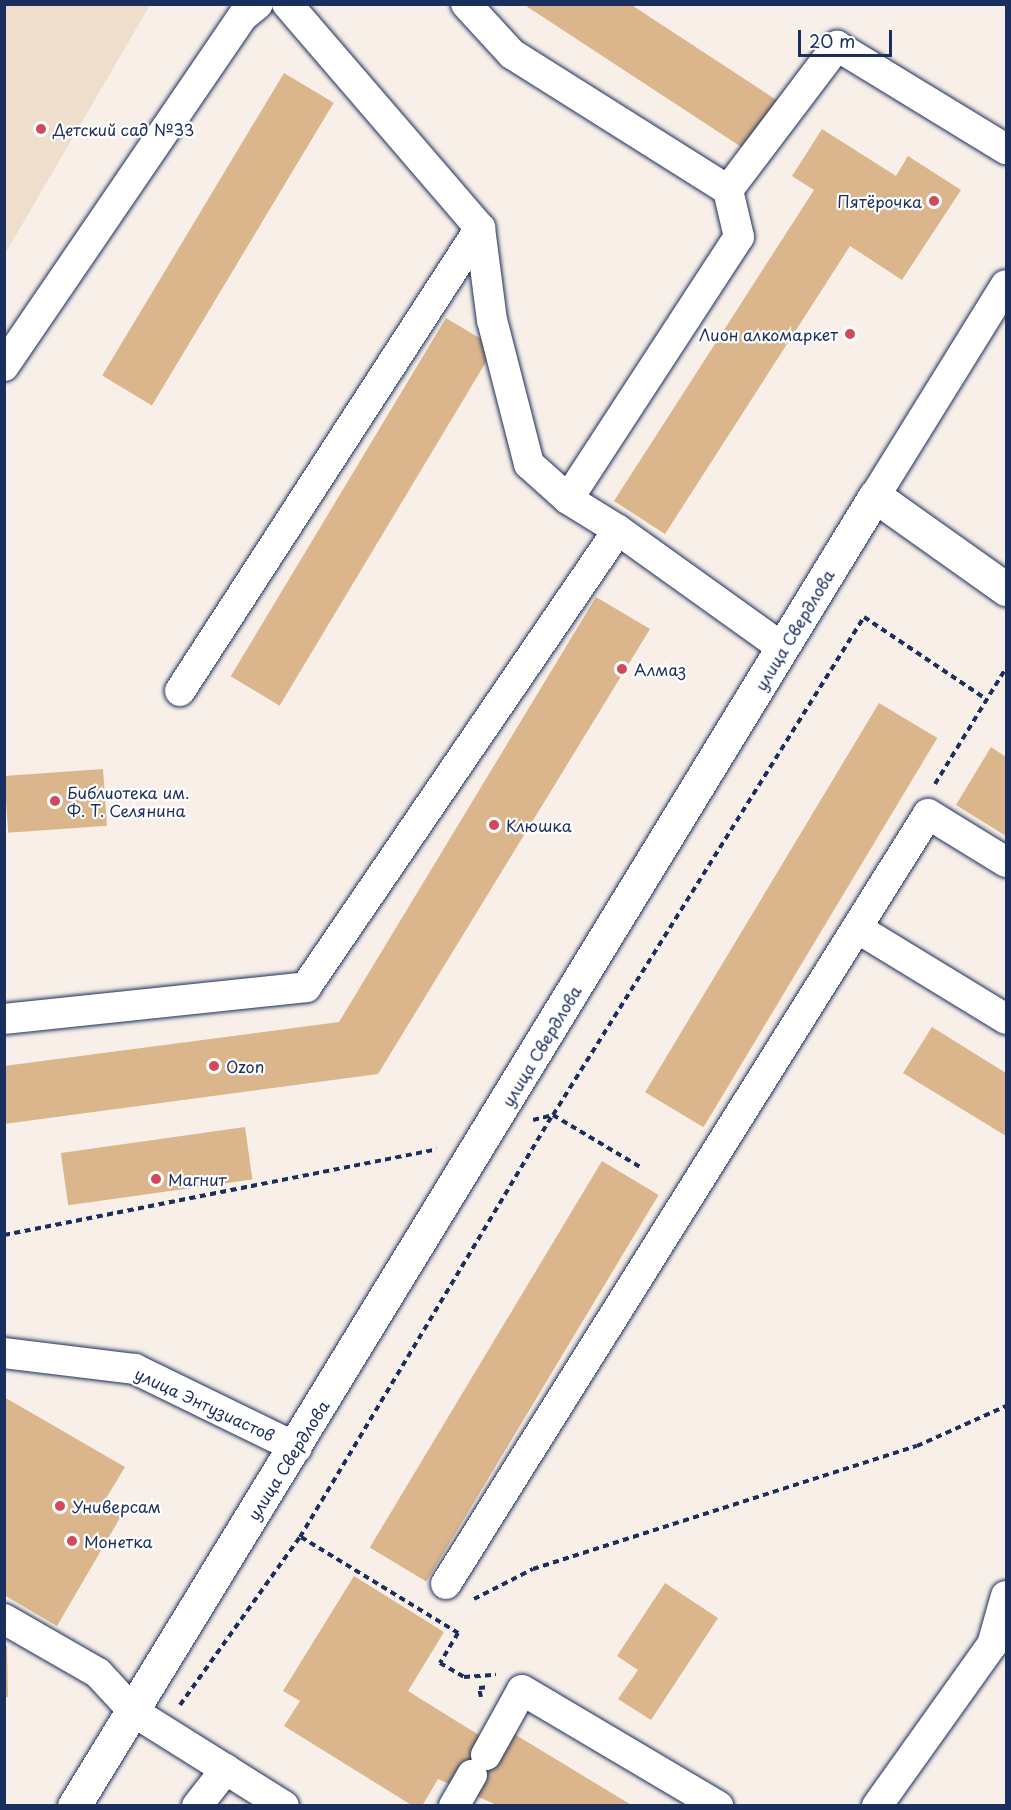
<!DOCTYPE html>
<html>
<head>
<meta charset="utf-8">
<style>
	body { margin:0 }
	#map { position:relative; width:1011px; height:1810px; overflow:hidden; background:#f8f0e8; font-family:"Playpen Sans",sans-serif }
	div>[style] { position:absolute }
	.built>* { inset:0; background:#efdecc }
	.building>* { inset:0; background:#dbb58c; transform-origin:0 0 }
	.path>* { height:4px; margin-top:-2px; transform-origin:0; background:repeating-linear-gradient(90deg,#1b2f5e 0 6px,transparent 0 10.5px) }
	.roads { filter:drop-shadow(0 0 2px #1b2f5e) drop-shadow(0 0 2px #1b2f5e) }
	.minor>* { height:30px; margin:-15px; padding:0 15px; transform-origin:15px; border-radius:15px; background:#fff }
	.major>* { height:33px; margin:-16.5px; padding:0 16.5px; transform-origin:16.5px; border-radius:16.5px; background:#fff }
	.dots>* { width:16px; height:16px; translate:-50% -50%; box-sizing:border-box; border:3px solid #fff; border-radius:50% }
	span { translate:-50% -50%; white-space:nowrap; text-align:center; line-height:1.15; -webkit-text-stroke:4.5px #fff; paint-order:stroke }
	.poi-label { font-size:16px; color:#1b2f5e }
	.left { translate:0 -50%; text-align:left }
	.right { translate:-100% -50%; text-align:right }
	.street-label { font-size:16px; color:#1b2f5e }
	.frame { position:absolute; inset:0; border:6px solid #1b2f5e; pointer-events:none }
	.scale { position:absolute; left:798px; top:30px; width:94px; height:27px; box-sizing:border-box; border:3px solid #1b2f5e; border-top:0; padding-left:8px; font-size:18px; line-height:21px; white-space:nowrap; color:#1b2f5e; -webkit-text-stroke:4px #fff; paint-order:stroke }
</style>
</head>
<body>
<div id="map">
	<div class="built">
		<i style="clip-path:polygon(5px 4px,150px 5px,5px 254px,4px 5px)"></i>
	</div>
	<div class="building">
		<i style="clip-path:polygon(523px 4px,630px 4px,781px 103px,749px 152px)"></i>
		<i style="left:284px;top:73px;width:58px;height:353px;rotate:31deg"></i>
		<i style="clip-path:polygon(822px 129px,896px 176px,908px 156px,961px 190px,902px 280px,850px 246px,665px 534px,614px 501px,814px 190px,792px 176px)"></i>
		<i style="left:446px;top:318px;width:57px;height:418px;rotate:31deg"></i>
		<i style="clip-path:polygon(596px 597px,650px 629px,378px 1074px,4px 1124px,4px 1066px,339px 1022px)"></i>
		<i style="left:879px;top:703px;width:68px;height:454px;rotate:31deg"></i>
		<i style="clip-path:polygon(991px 747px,1006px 757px,1006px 836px,956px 805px)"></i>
		<i style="left:103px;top:769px;width:57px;height:99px;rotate:86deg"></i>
		<i style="clip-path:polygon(932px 1027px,1006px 1073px,1006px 1136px,903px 1073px)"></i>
		<i style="left:245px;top:1127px;width:53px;height:186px;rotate:82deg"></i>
		<i style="left:602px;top:1161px;width:66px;height:451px;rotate:31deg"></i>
		<i style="clip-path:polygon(4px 1397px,125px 1467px,105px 1500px,124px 1511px,57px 1626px,4px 1595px)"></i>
		<i style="clip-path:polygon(354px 1576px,444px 1632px,408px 1691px,482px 1737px,511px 1732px,633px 1806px,499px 1806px,438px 1779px,422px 1806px,413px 1806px,284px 1726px,300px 1701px,283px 1691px)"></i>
		<i style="clip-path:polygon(665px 1583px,718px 1618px,651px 1720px,618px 1699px,638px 1670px,617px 1656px)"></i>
		<i style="clip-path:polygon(4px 1646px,7px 1646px,8px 1697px,4px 1697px)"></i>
	</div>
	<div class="path">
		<i style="left:935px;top:784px;width:136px;rotate:-58.5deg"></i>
		<i style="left:533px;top:1120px;width:21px;rotate:-14deg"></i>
		<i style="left:553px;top:1115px;width:104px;rotate:30.8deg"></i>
		<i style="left:4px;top:1235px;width:441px;rotate:-11.2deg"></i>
		<i style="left:301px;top:1537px;width:184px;rotate:31.4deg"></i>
		<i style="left:458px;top:1633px;width:35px;rotate:121deg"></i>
		<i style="left:440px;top:1663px;width:28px;rotate:30deg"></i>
		<i style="left:464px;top:1677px;width:32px;rotate:-4deg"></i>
		<i style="left:474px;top:1599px;width:66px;rotate:-27deg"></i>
		<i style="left:533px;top:1569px;width:403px;rotate:-17.8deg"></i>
		<i style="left:917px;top:1446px;width:98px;rotate:-24.2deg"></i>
		<i style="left:481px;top:1697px;width:9px;rotate:-103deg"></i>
		<i style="left:479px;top:1688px;width:10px;rotate:-6deg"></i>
		<i style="left:180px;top:1705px;width:206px;rotate:-54.5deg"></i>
		<i style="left:300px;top:1537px;width:492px;rotate:-59.1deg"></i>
		<i style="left:553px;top:1115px;width:587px;rotate:-58.02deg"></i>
		<i style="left:864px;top:617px;width:147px;rotate:33.9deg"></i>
	</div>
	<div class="roads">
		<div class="minor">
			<i style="left:466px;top:4px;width:68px;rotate:47.4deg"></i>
			<i style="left:512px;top:54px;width:255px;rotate:32.2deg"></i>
			<i style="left:480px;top:228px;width:93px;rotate:82.6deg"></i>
			<i style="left:492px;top:320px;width:149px;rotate:75.6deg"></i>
			<i style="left:529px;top:464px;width:52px;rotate:41.9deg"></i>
			<i style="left:4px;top:366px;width:424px;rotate:-55.7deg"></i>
			<i style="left:243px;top:16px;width:19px;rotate:-39deg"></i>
			<i style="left:875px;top:496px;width:248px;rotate:-58.2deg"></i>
			<i style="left:618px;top:530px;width:59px;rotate:-148.2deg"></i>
			<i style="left:568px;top:499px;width:313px;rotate:-56.9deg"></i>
			<i style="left:739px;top:237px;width:48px;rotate:-103.2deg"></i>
			<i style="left:728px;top:190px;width:181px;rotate:-52.9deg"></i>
			<i style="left:837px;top:46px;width:198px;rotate:31.4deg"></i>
			<i style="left:180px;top:691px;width:552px;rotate:-57.06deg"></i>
			<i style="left:480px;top:228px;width:296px;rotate:-130.7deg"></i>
			<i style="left:857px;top:928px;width:175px;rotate:31.4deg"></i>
			<i style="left:4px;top:1019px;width:304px;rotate:-6deg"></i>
			<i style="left:306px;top:987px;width:553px;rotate:-55.68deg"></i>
			<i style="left:618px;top:530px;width:203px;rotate:35.6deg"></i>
			<i style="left:4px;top:1353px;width:132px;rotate:7deg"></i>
			<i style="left:135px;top:1369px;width:180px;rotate:26deg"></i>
			<i style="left:446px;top:1584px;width:908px;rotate:-57.95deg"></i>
			<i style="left:928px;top:814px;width:92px;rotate:31.6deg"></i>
			<i style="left:4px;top:1619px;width:108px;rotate:29.9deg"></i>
			<i style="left:98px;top:1673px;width:53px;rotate:47.3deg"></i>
			<i style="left:134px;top:1712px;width:177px;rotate:32.1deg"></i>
			<i style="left:486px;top:1755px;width:74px;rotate:-61deg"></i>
			<i style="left:522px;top:1690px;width:228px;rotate:30.6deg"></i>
			<i style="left:197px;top:1806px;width:47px;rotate:-51.9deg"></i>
			<i style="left:454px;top:1806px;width:36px;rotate:-60deg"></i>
			<i style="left:877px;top:1806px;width:198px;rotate:-54.5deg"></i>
			<i style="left:992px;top:1645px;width:51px;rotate:-74.1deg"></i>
		</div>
		<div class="major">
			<i style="left:74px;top:1806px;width:1535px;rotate:-58.56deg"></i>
			<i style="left:875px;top:496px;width:161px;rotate:35.4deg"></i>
		</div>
	</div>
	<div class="dots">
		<i style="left:41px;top:129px;background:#d1495b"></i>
		<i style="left:934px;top:201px;background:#d1495b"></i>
		<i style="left:850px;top:334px;background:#d1495b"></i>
		<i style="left:622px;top:669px;background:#d1495b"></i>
		<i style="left:55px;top:801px;background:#d1495b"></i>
		<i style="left:494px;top:825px;background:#d1495b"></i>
		<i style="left:214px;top:1066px;background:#d1495b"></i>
		<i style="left:156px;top:1179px;background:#d1495b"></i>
		<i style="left:60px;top:1506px;background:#d1495b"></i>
		<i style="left:72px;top:1541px;background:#d1495b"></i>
	</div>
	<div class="poi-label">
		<span class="left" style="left:53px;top:129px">Детский сад №33</span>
		<span class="right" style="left:922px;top:201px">Пятёрочка</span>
		<span class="right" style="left:838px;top:334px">Лион алкомаркет</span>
		<span class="left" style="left:634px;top:669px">Алмаз</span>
		<span class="left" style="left:67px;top:801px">Библиотека им.<br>Ф. Т. Селянина</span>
		<span class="left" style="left:506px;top:825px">Клюшка</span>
		<span class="left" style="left:226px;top:1066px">Ozon</span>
		<span class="left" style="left:168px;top:1179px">Магнит</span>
		<span class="left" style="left:72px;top:1506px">Универсам</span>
		<span class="left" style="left:84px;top:1541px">Монетка</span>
	</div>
	<div class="street-label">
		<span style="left:794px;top:630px;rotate:-59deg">улица Свердлова</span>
		<span style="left:541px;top:1046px;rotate:-59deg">улица Свердлова</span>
		<span style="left:205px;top:1404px;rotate:25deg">улица Энтузиастов</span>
		<span style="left:288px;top:1460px;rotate:-58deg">улица Свердлова</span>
	</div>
	<div class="frame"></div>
	<div class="scale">20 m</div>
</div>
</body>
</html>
